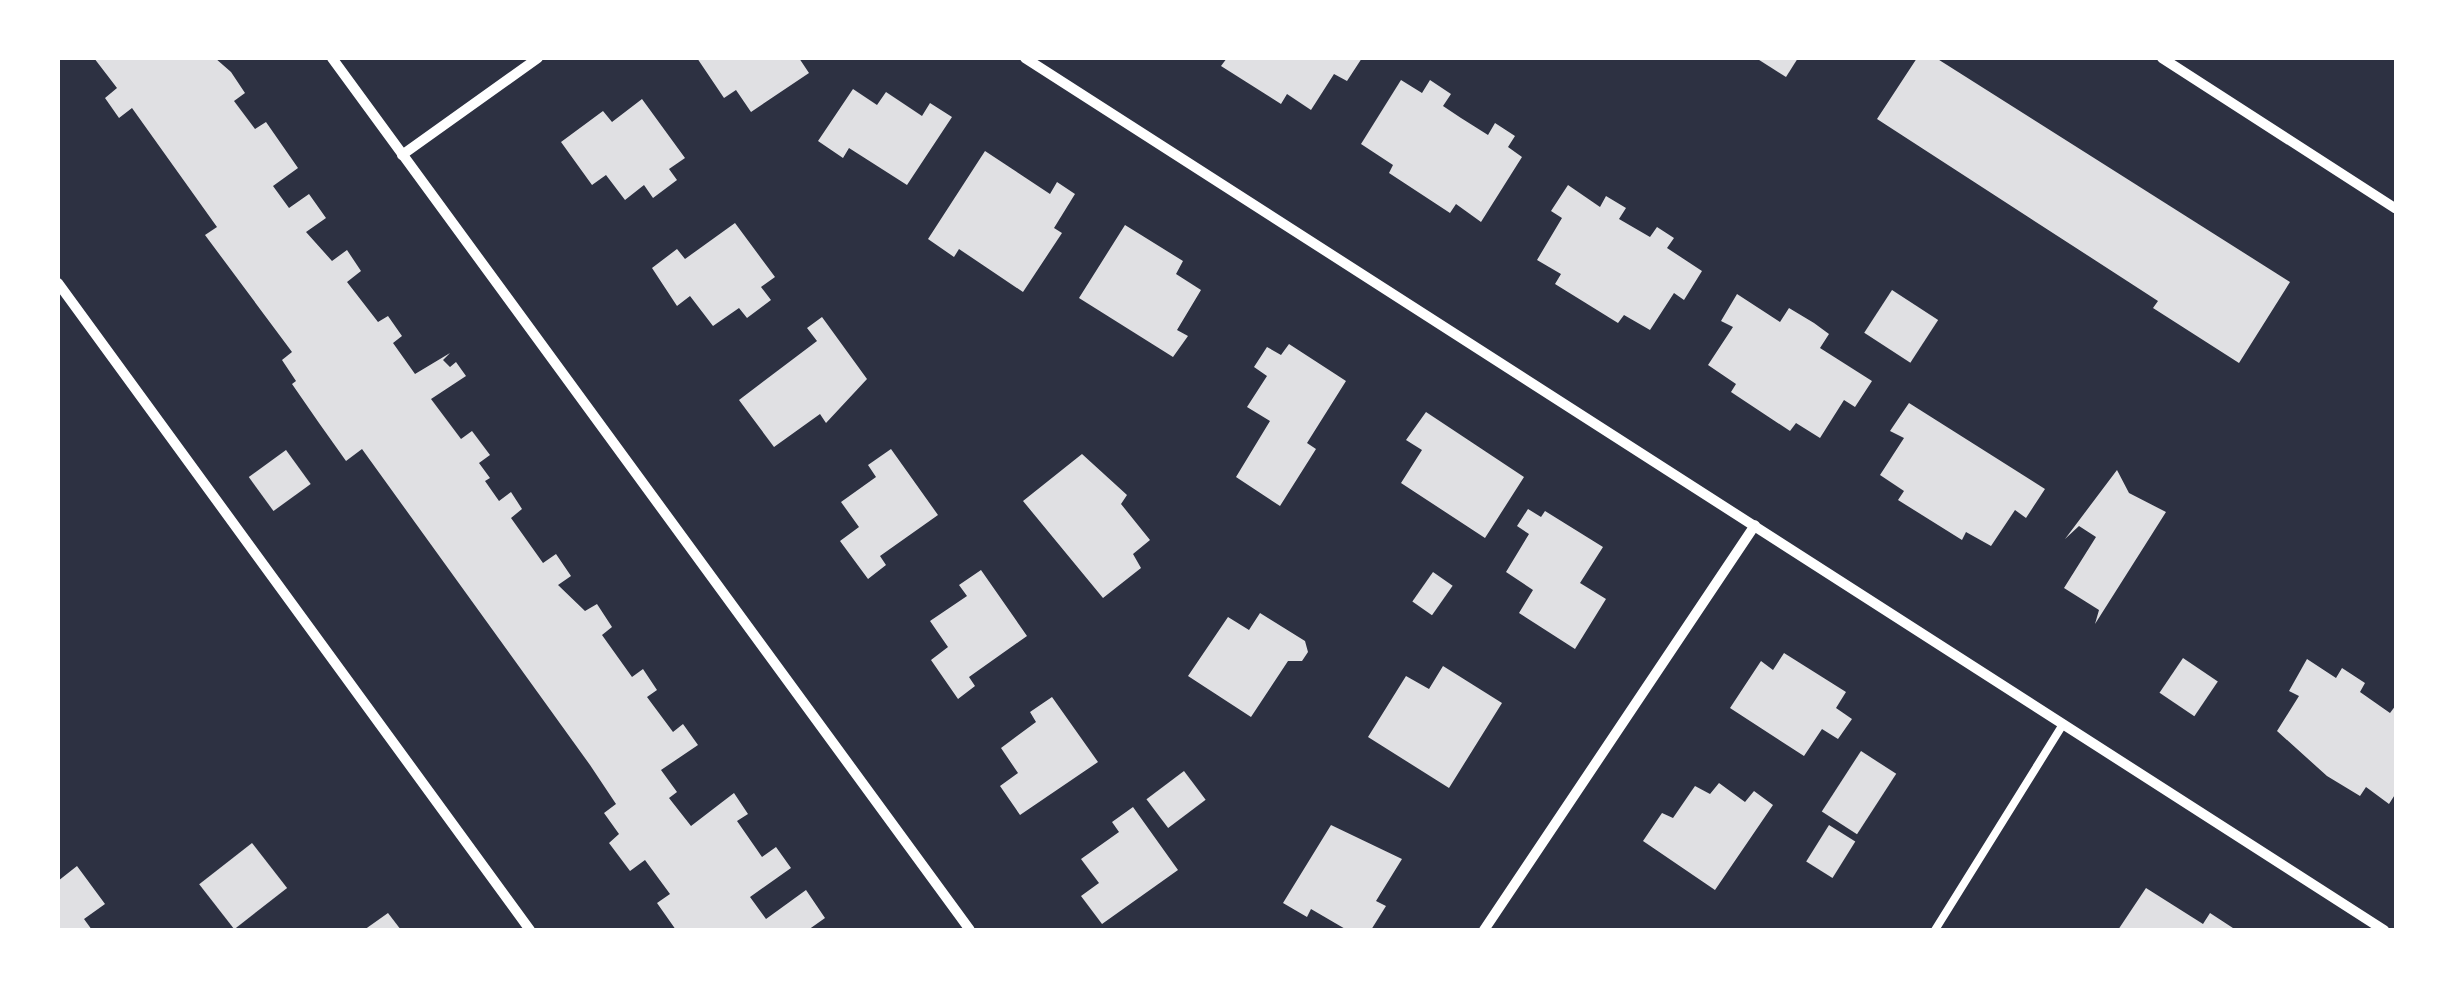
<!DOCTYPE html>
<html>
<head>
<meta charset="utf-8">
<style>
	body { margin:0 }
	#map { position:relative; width:2454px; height:988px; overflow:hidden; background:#2d3142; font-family:Helvetica,sans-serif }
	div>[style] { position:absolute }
	.building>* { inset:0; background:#e0e0e3; transform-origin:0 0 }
	.service>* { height:8px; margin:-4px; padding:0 4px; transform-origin:4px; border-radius:4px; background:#fff }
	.minor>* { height:10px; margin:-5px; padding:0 5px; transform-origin:5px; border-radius:5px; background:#fff }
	span { translate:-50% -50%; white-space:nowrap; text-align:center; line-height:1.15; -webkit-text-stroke:8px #fff; paint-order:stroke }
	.frame { position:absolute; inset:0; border:60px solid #fff; pointer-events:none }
</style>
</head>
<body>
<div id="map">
	<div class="building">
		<i style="clip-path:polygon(94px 58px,215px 58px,231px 72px,245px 93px,234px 101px,255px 129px,266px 122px,298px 168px,273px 186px,289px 208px,309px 194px,326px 218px,306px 232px,332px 261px,347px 250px,361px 271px,347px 282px,378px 322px,388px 316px,402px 336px,393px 343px,415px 374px,450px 353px,443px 360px,450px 367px,456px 362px,466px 376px,431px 399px,461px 439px,472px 431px,490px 455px,479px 463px,490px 478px,485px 481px,499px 501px,511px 492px,522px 509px,511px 518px,543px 563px,556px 554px,571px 576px,558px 585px,585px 611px,597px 604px,612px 627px,602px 635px,632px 677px,643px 669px,657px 690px,647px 697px,673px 732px,683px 724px,698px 745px,661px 770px,677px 792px,669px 798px,691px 826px,734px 793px,748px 814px,737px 821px,762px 857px,776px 847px,791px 868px,750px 897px,766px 919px,806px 890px,825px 918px,808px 930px,676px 930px,657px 903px,670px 894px,645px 860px,630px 871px,609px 843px,619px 834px,604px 813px,616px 804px,590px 765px,362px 449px,346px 461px,319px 423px,292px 384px,296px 381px,282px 360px,292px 352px,205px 235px,217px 227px,132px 108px,119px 118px,105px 98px,117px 88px)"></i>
		<i style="clip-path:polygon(697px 58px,799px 58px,809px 73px,751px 112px,736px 90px,724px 98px)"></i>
		<i style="clip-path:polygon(1227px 58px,1362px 58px,1347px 81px,1334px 74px,1311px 110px,1287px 94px,1281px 104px,1221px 66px)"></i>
		<i style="clip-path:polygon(1756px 58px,1798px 58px,1786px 77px)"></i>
		<i style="clip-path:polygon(1917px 58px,1936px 58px,2290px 282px,2239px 363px,2153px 308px,2158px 301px,1877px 119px)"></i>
		<i style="clip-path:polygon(1401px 80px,1422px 93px,1430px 80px,1451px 94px,1443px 106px,1461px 118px,1488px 135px,1495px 123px,1515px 136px,1508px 147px,1522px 157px,1481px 222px,1456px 204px,1450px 213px,1389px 173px,1393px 165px,1361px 144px)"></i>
		<i style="clip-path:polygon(853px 89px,877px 105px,886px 92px,922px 116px,930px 103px,952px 117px,907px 185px,849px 148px,843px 158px,818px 141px)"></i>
		<i style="clip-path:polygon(642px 99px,685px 158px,669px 169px,677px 180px,653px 198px,644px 185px,625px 200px,606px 175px,592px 185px,561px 142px,603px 111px,612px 122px)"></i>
		<i style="clip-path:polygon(985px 151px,1050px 194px,1057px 182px,1075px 194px,1054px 228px,1062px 233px,1023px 292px,959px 249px,954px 257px,928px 239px)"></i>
		<i style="clip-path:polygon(1568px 185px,1600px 207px,1606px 196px,1626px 208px,1619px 219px,1650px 237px,1657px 227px,1674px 238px,1667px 248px,1702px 271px,1684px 300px,1674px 293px,1650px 330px,1624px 315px,1618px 323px,1555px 284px,1561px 274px,1537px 260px,1562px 218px,1551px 211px)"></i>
		<i style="clip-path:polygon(735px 223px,775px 277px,761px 287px,771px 300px,747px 318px,739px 308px,713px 326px,690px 296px,677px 306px,652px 268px,677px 249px,685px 259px)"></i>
		<i style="clip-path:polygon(1125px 225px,1183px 261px,1176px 274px,1201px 290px,1177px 330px,1188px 336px,1173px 357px,1079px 298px)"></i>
		<i style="left:1892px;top:290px;width:55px;height:51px;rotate:33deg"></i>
		<i style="clip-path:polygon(1737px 294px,1780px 322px,1789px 308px,1814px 323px,1829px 334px,1820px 348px,1872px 381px,1855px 407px,1844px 400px,1820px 438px,1796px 423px,1790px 431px,1731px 392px,1736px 384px,1708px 365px,1733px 327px,1721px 321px)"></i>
		<i style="clip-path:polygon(822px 317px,867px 379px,826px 423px,820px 414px,774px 447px,739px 400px,817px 341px,807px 328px)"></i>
		<i style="clip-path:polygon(1289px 344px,1346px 381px,1307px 443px,1316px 449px,1280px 506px,1236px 477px,1270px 421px,1247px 407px,1267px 376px,1254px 367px,1267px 347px,1281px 355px)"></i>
		<i style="clip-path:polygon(1909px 403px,2045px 489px,2026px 518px,2015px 510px,1991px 546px,1966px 532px,1962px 540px,1898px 500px,1904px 491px,1880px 475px,1904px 438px,1890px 431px)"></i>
		<i style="clip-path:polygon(1426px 412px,1524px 477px,1485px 538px,1401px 483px,1422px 450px,1406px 440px)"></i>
		<i style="clip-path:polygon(891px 449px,938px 515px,880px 556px,886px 565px,868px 579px,840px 541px,859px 527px,841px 502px,876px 477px,868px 465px)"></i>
		<i style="left:286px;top:450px;width:42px;height:46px;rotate:54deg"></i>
		<i style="clip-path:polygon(1082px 454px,1127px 495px,1121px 504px,1150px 540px,1133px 554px,1141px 568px,1103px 598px,1023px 501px)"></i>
		<i style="clip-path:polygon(2117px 470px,2129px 493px,2166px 512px,2095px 624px,2099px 610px,2064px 588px,2096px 537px,2079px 526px,2065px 539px)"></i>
		<i style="clip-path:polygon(1528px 509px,1541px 517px,1545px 511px,1603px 547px,1580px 583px,1606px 599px,1575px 649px,1519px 613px,1533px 590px,1506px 572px,1529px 534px,1517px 526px)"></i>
		<i style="clip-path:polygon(981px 570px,1027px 636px,969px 677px,975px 686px,958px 699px,931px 660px,948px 647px,930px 621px,967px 596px,959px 585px)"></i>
		<i style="left:1433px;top:572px;width:24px;height:36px;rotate:35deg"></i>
		<i style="clip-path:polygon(1260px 613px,1305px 641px,1308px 652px,1302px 661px,1288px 661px,1251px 717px,1188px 676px,1228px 617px,1249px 630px)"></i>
		<i style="clip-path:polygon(1784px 653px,1846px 692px,1836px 708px,1852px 719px,1838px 739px,1822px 729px,1804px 756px,1730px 708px,1761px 661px,1773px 670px)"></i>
		<i style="left:2183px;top:658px;width:42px;height:42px;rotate:34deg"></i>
		<i style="clip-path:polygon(2307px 659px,2336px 678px,2342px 668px,2365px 683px,2360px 692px,2390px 713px,2396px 705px,2396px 793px,2389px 804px,2366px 787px,2360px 796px,2327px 776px,2277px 731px,2299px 696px,2289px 691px)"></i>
		<i style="clip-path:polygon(1443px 666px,1502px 703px,1449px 788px,1368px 737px,1406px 676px,1429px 689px)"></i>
		<i style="clip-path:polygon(1052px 697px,1098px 762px,1020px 815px,1000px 786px,1018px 773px,1001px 748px,1036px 722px,1030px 712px)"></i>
		<i style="left:1861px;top:751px;width:42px;height:72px;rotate:33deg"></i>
		<i style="left:1184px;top:771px;width:36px;height:47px;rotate:53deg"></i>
		<i style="clip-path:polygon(1719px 783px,1745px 802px,1754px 791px,1773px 805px,1715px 890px,1643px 841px,1662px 813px,1673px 818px,1695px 786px,1710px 794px)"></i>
		<i style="clip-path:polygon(1133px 807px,1178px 870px,1102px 924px,1081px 896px,1099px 883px,1081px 859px,1119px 832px,1112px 822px)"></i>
		<i style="clip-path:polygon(1331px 825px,1402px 859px,1376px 901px,1386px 906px,1371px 930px,1347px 930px,1311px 909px,1307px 917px,1283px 903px)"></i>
		<i style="left:1829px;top:825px;width:31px;height:43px;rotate:32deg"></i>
		<i style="left:252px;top:843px;width:57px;height:67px;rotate:52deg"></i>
		<i style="clip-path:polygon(77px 866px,105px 904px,84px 919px,92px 930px,58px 930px,58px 881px)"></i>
		<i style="clip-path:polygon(2146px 888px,2203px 924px,2210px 913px,2236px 930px,2118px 930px)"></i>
		<i style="clip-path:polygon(388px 913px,401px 930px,364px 930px)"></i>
	</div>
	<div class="service">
		<i style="left:1935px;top:930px;width:243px;rotate:-58.1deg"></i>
	</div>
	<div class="minor">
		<i style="left:332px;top:58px;width:1080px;rotate:53.81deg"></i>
		<i style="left:1025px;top:58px;width:1615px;rotate:32.69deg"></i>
		<i style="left:2162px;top:58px;width:278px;rotate:32.8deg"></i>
		<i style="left:402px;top:155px;width:167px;rotate:-35.5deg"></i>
		<i style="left:58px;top:283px;width:801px;rotate:53.89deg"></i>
		<i style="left:1484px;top:930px;width:487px;rotate:-56.2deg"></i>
	</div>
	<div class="frame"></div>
</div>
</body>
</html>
